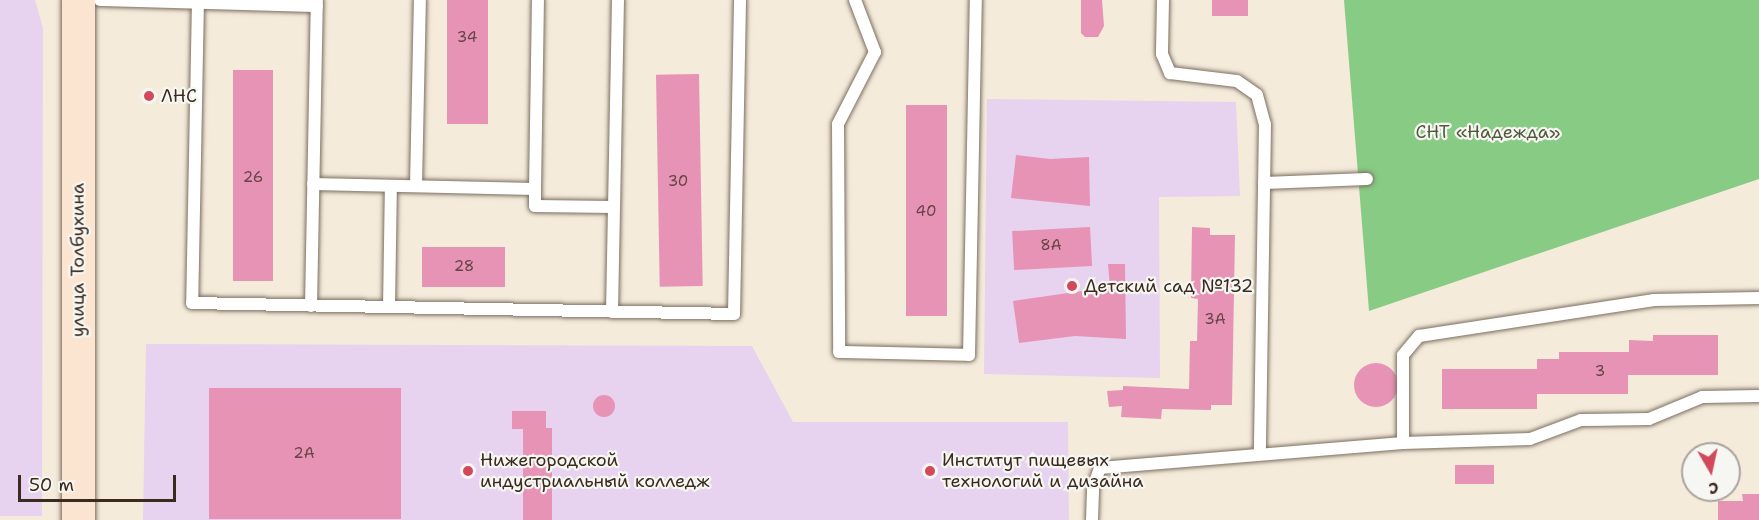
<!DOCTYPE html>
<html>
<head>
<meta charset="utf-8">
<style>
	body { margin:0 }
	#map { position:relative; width:1759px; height:520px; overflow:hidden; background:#f4ebdb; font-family:"Shantell Sans",sans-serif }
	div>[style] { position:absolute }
	.built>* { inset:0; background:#e7d2ef }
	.green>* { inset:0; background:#88cb84 }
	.building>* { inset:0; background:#e793b6; transform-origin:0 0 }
	.round { border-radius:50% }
	.roads { filter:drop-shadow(0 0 2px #7c6e60) drop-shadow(0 0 2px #7c6e60) }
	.lane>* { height:12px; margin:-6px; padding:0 6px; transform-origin:6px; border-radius:6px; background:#fff }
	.secondary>* { height:33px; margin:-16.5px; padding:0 16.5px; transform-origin:16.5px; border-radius:16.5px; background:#fce5d0 }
	.dots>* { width:16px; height:16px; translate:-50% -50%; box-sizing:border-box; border:3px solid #f6f6f2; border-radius:50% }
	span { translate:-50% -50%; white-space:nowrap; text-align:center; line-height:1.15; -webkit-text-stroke:4.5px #f6f6f2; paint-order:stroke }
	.number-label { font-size:15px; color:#644 }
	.number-label span { -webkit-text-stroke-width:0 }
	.poi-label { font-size:18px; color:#3b2a1e }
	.left { translate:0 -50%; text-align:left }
	.park-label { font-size:18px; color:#525a3d }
	.street-label { font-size:18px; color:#3b2a1e }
	.north { position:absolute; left:1681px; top:442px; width:60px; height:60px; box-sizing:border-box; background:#f6f6f2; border:2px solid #aba49d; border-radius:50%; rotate:171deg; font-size:16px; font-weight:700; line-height:24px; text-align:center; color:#3b2a1e }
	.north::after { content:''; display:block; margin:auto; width:21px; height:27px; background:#d1495b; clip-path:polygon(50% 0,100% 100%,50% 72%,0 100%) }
	.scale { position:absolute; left:18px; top:475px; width:158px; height:27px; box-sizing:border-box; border:3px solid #3b2a1e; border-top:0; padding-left:8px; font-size:18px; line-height:21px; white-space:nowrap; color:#3b2a1e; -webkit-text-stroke:4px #f6f6f2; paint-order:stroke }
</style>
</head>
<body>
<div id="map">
	<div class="built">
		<i style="clip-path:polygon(0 0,35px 0,43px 28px,42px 516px,0 516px)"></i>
		<i style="clip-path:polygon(987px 99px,1236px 102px,1240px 196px,1159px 197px,1160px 378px,984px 374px)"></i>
		<i style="clip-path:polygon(146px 344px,752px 346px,793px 422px,1068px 422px,1069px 520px,143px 520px)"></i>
	</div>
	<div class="green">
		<i style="clip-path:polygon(1344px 0,1759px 0,1759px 179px,1369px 311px)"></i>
	</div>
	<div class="building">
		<i style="left:447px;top:0;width:41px;height:124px"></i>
		<i style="clip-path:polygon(1081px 0,1102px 0,1104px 26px,1098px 37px,1085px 37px,1081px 33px)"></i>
		<i style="left:1212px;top:0;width:36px;height:16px"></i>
		<i style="left:233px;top:70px;width:40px;height:211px"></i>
		<i style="left:699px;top:74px;width:212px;height:43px;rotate:89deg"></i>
		<i style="left:947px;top:105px;width:211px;height:41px;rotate:90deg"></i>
		<i style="clip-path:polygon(1016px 155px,1050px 159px,1089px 157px,1090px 206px,1011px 198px)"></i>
		<i style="left:1090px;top:227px;width:39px;height:78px;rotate:87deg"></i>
		<i style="clip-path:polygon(1192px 227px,1210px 228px,1210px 235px,1235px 235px,1232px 405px,1211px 405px,1211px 410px,1162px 409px,1161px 419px,1121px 417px,1122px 406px,1109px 407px,1107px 391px,1123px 390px,1123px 386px,1189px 389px,1190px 341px,1197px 341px,1198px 299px,1191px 298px)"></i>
		<i style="left:422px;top:247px;width:83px;height:40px"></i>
		<i style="clip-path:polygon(1108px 264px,1125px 264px,1126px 339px,1075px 336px,1019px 343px,1013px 301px,1110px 287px)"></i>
		<i style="clip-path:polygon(1653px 335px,1718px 335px,1718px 375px,1628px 375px,1628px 394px,1537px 394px,1537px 409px,1442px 409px,1442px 369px,1537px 369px,1537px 359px,1559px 359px,1559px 352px,1629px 352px,1629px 340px,1653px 341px)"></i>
		<i class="round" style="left:1354px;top:363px;width:44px;height:44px"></i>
		<i style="left:209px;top:388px;width:192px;height:131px"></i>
		<i class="round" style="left:593px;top:395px;width:22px;height:22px"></i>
		<i style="clip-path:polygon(512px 411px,546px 411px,546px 428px,552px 428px,552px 520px,523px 520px,523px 429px,512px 429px)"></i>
		<i style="left:1455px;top:465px;width:39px;height:19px"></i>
		<i style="clip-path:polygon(1742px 494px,1759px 494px,1759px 520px,1718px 520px,1718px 501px,1743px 501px)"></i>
	</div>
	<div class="roads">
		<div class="lane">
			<i style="left:100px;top:0;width:217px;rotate:1.6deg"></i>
			<i style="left:198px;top:0;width:303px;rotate:91.1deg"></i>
			<i style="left:192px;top:303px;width:542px;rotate:1.16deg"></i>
			<i style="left:734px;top:314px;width:314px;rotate:-88.9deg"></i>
			<i style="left:855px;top:0;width:56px;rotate:69deg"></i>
			<i style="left:875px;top:52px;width:81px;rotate:117.2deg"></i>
			<i style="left:838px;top:124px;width:228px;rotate:89.7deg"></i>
			<i style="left:839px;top:352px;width:130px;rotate:1.3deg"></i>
			<i style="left:969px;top:355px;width:355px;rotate:-88.9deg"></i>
			<i style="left:1163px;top:0;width:54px;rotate:91.1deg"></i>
			<i style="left:1162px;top:54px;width:21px;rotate:67deg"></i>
			<i style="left:1170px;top:73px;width:67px;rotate:6.8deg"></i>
			<i style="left:1237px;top:81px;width:24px;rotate:35deg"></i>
			<i style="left:1257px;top:95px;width:30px;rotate:75deg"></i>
			<i style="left:1265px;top:124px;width:330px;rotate:90.9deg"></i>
			<i style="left:1264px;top:183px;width:103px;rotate:-2.2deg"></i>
			<i style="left:313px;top:184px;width:222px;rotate:1.3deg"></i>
			<i style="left:535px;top:189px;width:17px;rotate:90deg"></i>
			<i style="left:535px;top:206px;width:78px;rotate:0.7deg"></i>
			<i style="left:416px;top:186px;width:186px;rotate:-88.8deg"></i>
			<i style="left:535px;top:189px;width:189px;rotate:-89.1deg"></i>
			<i style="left:311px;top:306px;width:306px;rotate:-88.9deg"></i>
			<i style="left:389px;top:307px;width:121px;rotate:-89.1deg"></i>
			<i style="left:612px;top:312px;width:312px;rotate:-88.9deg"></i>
			<i style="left:1403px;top:443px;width:88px;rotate:-90deg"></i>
			<i style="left:1403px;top:355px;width:25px;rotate:-50deg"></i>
			<i style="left:1419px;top:336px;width:238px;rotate:-8.7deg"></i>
			<i style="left:1654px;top:300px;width:105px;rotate:-1.1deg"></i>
			<i style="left:1092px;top:520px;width:32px;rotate:-88deg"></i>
			<i style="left:1093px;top:488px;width:21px;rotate:-71deg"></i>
			<i style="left:1100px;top:468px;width:304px;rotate:-4.7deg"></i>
			<i style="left:1403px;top:443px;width:127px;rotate:-1.8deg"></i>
			<i style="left:1530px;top:439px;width:54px;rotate:-20.4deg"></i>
			<i style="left:1581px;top:420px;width:68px;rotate:-0.8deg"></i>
			<i style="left:1649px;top:419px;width:57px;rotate:-22.5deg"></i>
			<i style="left:1702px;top:397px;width:57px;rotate:-1deg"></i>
		</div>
		<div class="secondary">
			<i style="left:78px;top:520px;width:520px;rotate:-90deg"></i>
		</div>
	</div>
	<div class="dots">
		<i style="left:149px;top:96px;background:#d1495b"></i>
		<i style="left:1072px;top:286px;background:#d1495b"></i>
		<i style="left:468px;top:471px;background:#d1495b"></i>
		<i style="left:930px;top:471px;background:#d1495b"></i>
	</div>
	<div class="number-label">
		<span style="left:467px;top:38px">34</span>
		<span style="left:253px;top:178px">26</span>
		<span style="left:678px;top:182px">30</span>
		<span style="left:926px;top:212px">40</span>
		<span style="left:1051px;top:246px">8А</span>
		<span style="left:464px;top:267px">28</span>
		<span style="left:1215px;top:320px">3А</span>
		<span style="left:1600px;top:372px">3</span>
		<span style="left:304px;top:454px">2А</span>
	</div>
	<div class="poi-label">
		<span class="left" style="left:161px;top:96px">ЛНС</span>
		<span class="left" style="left:1084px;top:286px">Детский сад №132</span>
		<span class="left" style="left:480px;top:471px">Нижегородской<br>индустриальный колледж</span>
		<span class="left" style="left:942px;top:471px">Институт пищевых<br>технологий и дизайна</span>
	</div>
	<div class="park-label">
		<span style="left:1488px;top:132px">СНТ «Надежда»</span>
	</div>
	<div class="street-label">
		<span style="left:78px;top:260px;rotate:-90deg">улица Толбухина</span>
	</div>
	<div class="north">С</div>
	<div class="scale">50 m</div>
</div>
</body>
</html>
